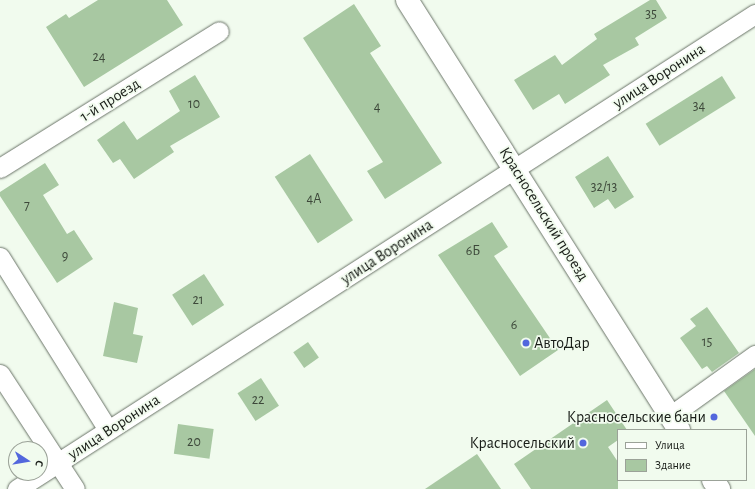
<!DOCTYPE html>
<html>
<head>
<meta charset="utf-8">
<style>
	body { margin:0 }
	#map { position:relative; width:755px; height:489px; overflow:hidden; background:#f1fbee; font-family:"Alegreya Sans",sans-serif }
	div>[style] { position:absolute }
	.building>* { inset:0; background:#a8c8a2; transform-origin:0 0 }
	.roads { filter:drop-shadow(0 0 1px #6a7468) drop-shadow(0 0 1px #6a7468) }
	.minor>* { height:19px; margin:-9.5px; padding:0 9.5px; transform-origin:9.5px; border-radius:9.5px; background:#fff }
	.tertiary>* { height:22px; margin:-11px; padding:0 11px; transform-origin:11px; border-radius:11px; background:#fff }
	.dots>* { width:11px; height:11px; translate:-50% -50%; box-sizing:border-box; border:2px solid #f1fbee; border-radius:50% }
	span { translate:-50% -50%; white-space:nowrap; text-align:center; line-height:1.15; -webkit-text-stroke:3.5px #f1fbee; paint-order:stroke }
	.number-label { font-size:14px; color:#3d483a }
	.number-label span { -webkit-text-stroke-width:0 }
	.street-label { font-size:16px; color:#191d18 }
	.poi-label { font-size:16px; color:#191d18 }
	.left { translate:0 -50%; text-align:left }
	.right { translate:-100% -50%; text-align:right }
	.legend { position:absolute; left:617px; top:429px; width:130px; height:52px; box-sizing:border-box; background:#f1fbee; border:1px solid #9ba298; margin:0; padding:5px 7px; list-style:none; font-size:12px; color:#191d18 }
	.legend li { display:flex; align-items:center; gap:8px; height:20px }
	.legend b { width:20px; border:1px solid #9ba298 }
	.north { position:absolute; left:8px; top:441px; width:40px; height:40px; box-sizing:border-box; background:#f1fbee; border:1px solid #9ba298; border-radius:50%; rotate:102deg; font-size:11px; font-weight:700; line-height:16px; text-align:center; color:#191d18 }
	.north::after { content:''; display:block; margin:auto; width:14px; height:18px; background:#5367dd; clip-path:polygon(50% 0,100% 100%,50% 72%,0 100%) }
</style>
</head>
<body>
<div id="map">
	<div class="building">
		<i style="clip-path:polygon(98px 0,167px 0,183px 25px,84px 87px,46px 27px,66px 14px,69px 18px)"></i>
		<i style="clip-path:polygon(650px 0,656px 0,667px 18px,635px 38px,639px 45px,603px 65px,610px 75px,565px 104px,559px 94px,533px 110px,514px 80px,555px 55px,562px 65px,597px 39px,594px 34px)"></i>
		<i style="clip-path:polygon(354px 4px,381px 46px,370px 53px,442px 163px,385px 199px,367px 171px,383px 162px,303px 38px)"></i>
		<i style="clip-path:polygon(195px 75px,220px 117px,170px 146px,174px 152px,134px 179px,120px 159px,113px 163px,97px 140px,124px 121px,137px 140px,180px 111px,169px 91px)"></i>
		<i style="left:722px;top:76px;width:26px;height:90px;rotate:58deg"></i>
		<i style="left:310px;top:154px;width:79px;height:42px;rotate:57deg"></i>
		<i style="clip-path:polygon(608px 156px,634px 197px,615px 209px,608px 199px,594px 208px,575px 177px)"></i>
		<i style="clip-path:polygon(45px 163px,59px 185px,43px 195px,67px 234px,74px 230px,93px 259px,57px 283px,0 196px,0 192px)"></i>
		<i style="clip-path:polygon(492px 222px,508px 247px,494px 256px,558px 350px,520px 376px,438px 255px)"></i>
		<i style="left:204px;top:274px;width:37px;height:38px;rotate:57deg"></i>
		<i style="clip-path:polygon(114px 302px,138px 308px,133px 334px,143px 336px,137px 363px,103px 356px)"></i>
		<i style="clip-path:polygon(707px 307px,739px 353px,712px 372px,707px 366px,702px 369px,680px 338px,696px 326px,690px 319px)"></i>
		<i style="left:308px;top:342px;width:19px;height:18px;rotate:55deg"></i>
		<i style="clip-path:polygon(755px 369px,755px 436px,724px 391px)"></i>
		<i style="left:261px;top:378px;width:33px;height:28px;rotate:57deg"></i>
		<i style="clip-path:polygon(607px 400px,627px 430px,618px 430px,618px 440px,608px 447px,618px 462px,618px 489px,531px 489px,514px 464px)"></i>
		<i style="left:178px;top:424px;width:36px;height:30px;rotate:8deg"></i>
		<i style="clip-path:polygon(477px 454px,501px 489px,425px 489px)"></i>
	</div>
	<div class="roads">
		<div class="minor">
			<i style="left:0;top:168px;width:258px;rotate:-32deg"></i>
			<i style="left:0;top:257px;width:204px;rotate:58deg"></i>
			<i style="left:0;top:374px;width:137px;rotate:56.9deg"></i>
			<i style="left:670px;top:416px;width:105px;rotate:-35.7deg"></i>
			<i style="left:17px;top:489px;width:878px;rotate:-32.77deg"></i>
		</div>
		<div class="tertiary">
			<i style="left:407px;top:0;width:509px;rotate:57.68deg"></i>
			<i style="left:713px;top:480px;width:11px;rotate:56deg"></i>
		</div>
	</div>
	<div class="dots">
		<i style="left:526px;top:343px;background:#5367dd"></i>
		<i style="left:714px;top:417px;background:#5367dd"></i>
		<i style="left:583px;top:443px;background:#5367dd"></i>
	</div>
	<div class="number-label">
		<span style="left:651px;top:14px">35</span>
		<span style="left:99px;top:57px">24</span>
		<span style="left:194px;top:104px">10</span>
		<span style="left:699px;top:106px">34</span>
		<span style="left:377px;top:107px">4</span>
		<span style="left:604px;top:187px">32/13</span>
		<span style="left:314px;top:199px">4А</span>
		<span style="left:27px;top:205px">7</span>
		<span style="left:473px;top:251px">6Б</span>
		<span style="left:65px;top:256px">9</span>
		<span style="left:198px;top:300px">21</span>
		<span style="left:514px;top:325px">6</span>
		<span style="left:707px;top:342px">15</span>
		<span style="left:258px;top:400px">22</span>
		<span style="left:194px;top:442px">20</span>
	</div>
	<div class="street-label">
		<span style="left:659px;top:76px;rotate:-33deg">улица Воронина</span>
		<span style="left:110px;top:100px;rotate:-32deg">1-й проезд</span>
		<span style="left:544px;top:214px;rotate:58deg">Красносельский проезд</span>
		<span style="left:387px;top:252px;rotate:-33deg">улица Воронина</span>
		<span style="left:114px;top:427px;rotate:-33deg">улица Воронина</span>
	</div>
	<div class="poi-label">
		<span class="left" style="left:534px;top:343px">АвтоДар</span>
		<span class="right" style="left:706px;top:417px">Красносельские бани</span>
		<span class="right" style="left:575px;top:443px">Красносельский</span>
	</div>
	<ul class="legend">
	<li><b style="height:5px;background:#fff"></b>Улица</li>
	<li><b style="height:11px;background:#a8c8a2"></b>Здание</li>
	</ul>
	<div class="north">С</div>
</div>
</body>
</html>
